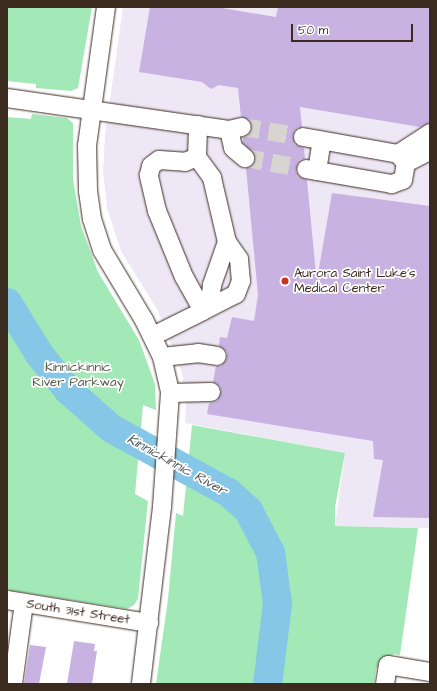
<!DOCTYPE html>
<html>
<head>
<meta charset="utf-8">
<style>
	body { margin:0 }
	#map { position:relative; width:437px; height:691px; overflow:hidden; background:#fff; font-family:"Architects Daughter",sans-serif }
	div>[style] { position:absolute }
	.built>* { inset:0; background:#eee8f6 }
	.green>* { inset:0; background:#a2e9b7 }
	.river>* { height:29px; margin:-14.5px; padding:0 14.5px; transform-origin:14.5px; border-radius:14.5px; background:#86c7e7 }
	.building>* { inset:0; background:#c7b2e1 }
	.minor-tunnel>* { height:18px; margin-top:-9px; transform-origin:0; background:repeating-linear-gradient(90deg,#d8d4d2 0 18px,transparent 0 27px) }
	.roads { filter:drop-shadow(0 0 1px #3b2a1e) drop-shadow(0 0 1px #3b2a1e) }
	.minor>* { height:18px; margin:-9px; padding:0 9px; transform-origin:9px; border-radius:9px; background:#fff }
	.dots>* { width:11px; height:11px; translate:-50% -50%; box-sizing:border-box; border:2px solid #fff; border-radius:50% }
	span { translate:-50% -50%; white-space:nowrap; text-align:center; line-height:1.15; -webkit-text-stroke:3.5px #fff; paint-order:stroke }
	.poi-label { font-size:13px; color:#3b2a1e }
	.left { translate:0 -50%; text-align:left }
	.park-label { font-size:13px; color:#555a44 }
	.street-label { font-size:13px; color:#3b2a1e }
	.water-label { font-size:14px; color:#52595a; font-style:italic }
	.frame { position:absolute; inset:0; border:8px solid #3b2a1e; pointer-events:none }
	.scale { position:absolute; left:291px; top:24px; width:122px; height:18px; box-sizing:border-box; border:2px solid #3b2a1e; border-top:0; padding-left:5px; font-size:12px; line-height:14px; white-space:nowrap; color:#3b2a1e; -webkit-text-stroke:3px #fff; paint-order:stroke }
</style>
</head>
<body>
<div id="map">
	<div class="built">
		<i style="clip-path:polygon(123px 7px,430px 7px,430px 528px,335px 526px,345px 453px,185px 423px,186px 402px,182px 373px,158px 311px,121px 251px,107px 208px,103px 172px,105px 135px)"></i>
	</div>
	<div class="green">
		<i style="clip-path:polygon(7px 7px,92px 7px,78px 88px,71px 91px,36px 88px,36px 84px,7px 81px)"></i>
		<i style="clip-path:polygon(32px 114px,67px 118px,73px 123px,73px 179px,81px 226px,98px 272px,139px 340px,155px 384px,156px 410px,143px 405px,135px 494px,148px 501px,138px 599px,134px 605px,127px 609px,7px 590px,7px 117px,31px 119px)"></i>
		<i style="clip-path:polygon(192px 425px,345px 453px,335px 507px,335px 526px,418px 528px,400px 655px,394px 654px,382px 660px,376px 669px,374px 684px,156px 684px,168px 599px,176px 513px,183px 516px)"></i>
	</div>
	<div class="river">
		<i style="left:7px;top:302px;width:61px;rotate:58.4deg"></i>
		<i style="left:39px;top:354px;width:46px;rotate:51.1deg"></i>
		<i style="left:68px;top:390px;width:57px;rotate:41.5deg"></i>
		<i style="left:111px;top:428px;width:133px;rotate:28.7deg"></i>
		<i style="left:228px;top:492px;width:27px;rotate:42deg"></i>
		<i style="left:248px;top:510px;width:47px;rotate:62.4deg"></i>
		<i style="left:270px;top:552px;width:51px;rotate:82.2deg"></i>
		<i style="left:277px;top:603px;width:82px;rotate:97deg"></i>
	</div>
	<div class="building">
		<i style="clip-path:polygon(150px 7px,216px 7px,276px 17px,278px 7px,430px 7px,430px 123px,420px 127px,300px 107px,302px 127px,295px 130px,293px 136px,296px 145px,304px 148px,305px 159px,298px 163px,296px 172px,300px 177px,307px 180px,316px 274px,318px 274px,332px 193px,430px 206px,430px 518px,373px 517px,383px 460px,374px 459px,373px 441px,207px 414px,209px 403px,217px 401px,221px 392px,220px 386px,213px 382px,216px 366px,221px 366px,227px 358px,227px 352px,219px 346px,220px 337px,227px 338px,232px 317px,254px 321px,258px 295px,246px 168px,253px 164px,255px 155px,243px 143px,243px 138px,249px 134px,252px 125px,249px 120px,241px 117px,238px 88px,219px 85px,211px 89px,202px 82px,139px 72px)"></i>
		<i style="clip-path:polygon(74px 641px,95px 644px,94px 651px,97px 651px,92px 684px,67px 684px)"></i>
		<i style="clip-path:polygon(30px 645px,46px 647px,39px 684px,24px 684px)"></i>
	</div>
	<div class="minor-tunnel">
		<i style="left:242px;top:127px;width:62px;rotate:9.3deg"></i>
		<i style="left:245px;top:158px;width:62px;rotate:10.2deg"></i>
	</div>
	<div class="roads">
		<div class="minor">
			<i style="left:106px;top:7px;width:140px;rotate:97.8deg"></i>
			<i style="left:87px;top:146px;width:45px;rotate:88.7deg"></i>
			<i style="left:88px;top:191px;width:28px;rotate:82deg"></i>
			<i style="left:92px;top:219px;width:33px;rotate:72deg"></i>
			<i style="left:102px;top:250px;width:82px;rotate:59deg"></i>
			<i style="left:144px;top:320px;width:41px;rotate:64.1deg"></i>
			<i style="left:162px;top:357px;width:37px;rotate:77deg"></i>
			<i style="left:170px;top:393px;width:114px;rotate:94deg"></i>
			<i style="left:162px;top:507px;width:178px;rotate:96.8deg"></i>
			<i style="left:7px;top:98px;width:224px;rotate:8.2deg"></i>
			<i style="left:229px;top:130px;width:13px;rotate:-13deg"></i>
			<i style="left:229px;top:130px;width:18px;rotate:77deg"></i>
			<i style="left:233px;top:148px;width:16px;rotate:40deg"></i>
			<i style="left:303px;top:137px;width:97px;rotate:10.1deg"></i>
			<i style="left:398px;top:154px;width:12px;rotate:48deg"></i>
			<i style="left:406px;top:163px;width:17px;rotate:100deg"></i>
			<i style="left:403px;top:180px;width:12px;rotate:160deg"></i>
			<i style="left:392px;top:184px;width:87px;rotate:-170.1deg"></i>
			<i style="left:398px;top:154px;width:38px;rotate:-33deg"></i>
			<i style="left:197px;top:157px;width:26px;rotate:54deg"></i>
			<i style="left:212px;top:178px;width:66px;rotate:76.8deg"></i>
			<i style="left:227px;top:242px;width:21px;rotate:55deg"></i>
			<i style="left:239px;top:259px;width:22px;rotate:85deg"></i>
			<i style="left:241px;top:281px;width:14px;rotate:111deg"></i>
			<i style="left:236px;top:294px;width:37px;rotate:153deg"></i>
			<i style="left:406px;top:163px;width:27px;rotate:-27deg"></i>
			<i style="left:317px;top:171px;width:30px;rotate:-81deg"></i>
			<i style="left:209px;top:307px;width:22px;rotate:-82deg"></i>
			<i style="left:212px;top:285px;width:46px;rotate:-70.8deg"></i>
			<i style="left:153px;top:336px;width:56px;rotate:-26.6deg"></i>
			<i style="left:203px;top:311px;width:39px;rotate:-119deg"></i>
			<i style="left:184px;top:277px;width:71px;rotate:-112.2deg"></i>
			<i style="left:157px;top:211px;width:37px;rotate:-103deg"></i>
			<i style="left:149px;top:175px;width:9px;rotate:-77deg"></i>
			<i style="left:151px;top:166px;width:10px;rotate:-37deg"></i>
			<i style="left:159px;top:160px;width:26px;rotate:4deg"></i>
			<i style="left:185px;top:162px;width:13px;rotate:-23deg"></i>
			<i style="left:197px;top:157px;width:32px;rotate:-88deg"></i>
			<i style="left:162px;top:357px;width:36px;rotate:-6deg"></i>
			<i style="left:198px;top:353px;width:19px;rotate:9deg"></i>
			<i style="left:170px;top:393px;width:41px;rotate:-1.4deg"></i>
			<i style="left:7px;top:600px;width:144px;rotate:9.2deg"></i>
			<i style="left:13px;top:684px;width:82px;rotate:-82.3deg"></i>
			<i style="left:385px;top:684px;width:19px;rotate:-81deg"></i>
			<i style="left:388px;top:665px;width:43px;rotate:9.5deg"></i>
		</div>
	</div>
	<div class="dots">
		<i style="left:285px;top:281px;background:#c8321e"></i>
	</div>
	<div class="poi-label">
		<span class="left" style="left:294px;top:281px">Aurora Saint Luke's<br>Medical Center</span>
	</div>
	<div class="park-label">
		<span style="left:78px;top:375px">Kinnickinnic<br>River Parkway</span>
	</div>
	<div class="street-label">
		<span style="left:78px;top:612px;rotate:9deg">South 31st Street</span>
	</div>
	<div class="water-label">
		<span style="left:177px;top:465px;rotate:29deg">Kinnickinnic River</span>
	</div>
	<div class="frame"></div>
	<div class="scale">50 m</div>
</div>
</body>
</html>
